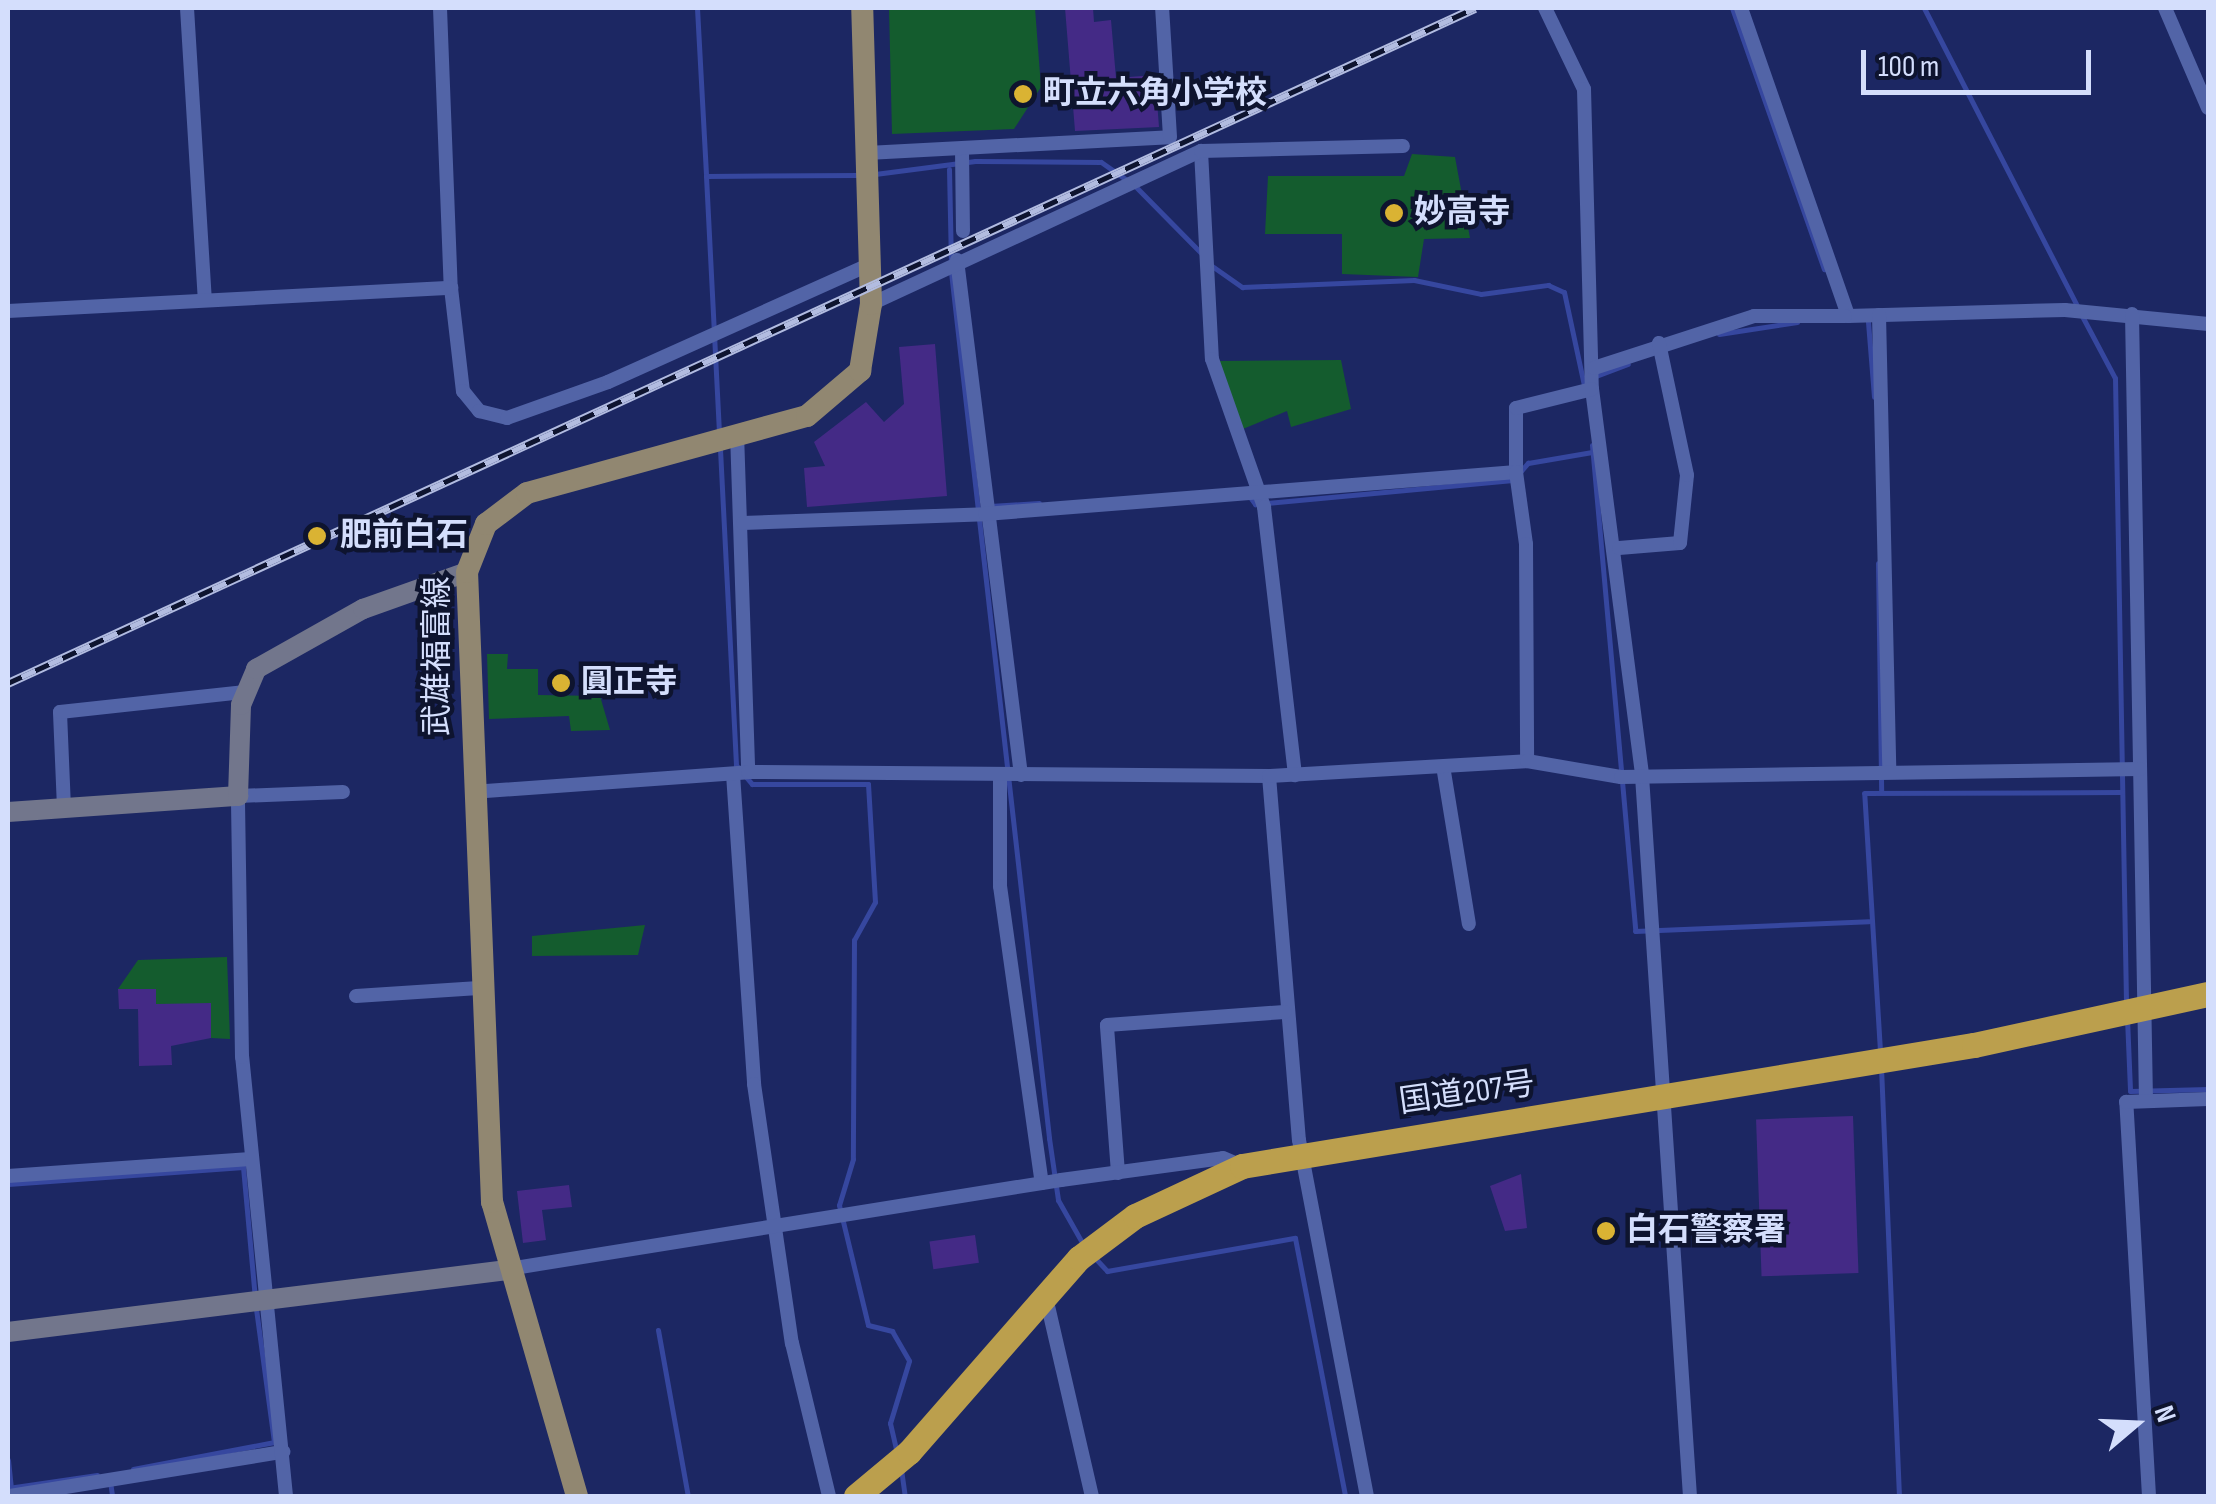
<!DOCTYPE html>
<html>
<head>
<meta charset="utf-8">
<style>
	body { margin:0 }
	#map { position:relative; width:2216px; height:1504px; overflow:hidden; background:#1c2763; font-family:"Sofia Sans Condensed","Noto Sans JP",sans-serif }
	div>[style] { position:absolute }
	.green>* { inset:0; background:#145c2e }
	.stream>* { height:5px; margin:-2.5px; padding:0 2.5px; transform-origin:2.5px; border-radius:2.5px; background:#36479f }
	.building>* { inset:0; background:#442a86; transform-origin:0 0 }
	.street>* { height:14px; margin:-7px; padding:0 7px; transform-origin:7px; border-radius:7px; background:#5264a7 }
	.secondary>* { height:20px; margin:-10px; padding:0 10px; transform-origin:10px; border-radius:10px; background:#72768c }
	.primary>* { height:22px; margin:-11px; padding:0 11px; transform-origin:11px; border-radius:11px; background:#918771 }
	.highway>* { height:25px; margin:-12.5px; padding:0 12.5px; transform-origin:12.5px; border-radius:12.5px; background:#bb9f4d }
	.rail>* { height:9px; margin-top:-4.5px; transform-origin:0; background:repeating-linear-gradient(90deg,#0e142f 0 15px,#b2bce0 0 30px); box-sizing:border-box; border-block:2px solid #b2bce0 }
	.dots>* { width:28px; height:28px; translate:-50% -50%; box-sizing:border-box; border:5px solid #0e142f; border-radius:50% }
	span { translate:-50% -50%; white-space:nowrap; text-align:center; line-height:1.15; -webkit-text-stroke:9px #0e142f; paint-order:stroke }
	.poi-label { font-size:32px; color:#d4defc; font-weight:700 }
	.left { translate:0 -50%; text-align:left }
	.street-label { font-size:32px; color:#d4defc }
	.frame { position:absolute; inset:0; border:10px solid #d4defc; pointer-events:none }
	.north { position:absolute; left:2086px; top:1374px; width:100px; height:100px; -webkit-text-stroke:8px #0e142f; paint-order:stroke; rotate:71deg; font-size:28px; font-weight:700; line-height:40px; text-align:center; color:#d4defc }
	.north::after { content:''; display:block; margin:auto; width:35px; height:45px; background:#d4defc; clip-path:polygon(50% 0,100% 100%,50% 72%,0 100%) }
	.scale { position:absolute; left:1861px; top:50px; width:230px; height:45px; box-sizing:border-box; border:5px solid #d4defc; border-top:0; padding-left:12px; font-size:30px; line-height:35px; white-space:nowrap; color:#d4defc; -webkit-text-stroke:8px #0e142f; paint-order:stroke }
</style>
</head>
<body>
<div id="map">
	<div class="green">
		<i style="clip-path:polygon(889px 8px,1035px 8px,1041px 87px,1014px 129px,892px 134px)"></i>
		<i style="clip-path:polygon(1412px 154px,1455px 157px,1470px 238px,1424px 239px,1418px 277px,1342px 274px,1342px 234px,1265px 234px,1268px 176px,1404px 176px)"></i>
		<i style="clip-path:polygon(1341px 360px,1351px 409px,1291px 427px,1287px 411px,1238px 431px,1219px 361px)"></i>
		<i style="clip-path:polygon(487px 654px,508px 654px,507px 669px,538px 669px,538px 695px,600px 696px,610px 730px,571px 731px,569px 716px,489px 719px)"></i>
		<i style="clip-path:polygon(645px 925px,638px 955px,532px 956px,532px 936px)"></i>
		<i style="clip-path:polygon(227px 957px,230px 1039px,211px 1038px,210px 1003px,156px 1012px,155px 989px,118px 989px,138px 960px)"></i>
	</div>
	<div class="stream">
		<i style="left:697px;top:8px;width:168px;rotate:86.9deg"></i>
		<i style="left:706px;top:176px;width:153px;rotate:-0.4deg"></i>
		<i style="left:1732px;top:8px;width:277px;rotate:70.6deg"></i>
		<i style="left:1924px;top:8px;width:335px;rotate:62.8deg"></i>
		<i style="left:949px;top:169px;width:92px;rotate:88.8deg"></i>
		<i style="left:875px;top:174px;width:101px;rotate:-7.4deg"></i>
		<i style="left:975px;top:161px;width:126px;rotate:0.5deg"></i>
		<i style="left:1101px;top:162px;width:32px;rotate:35deg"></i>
		<i style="left:706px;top:176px;width:257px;rotate:87.1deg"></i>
		<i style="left:1136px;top:187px;width:94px;rotate:45.4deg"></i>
		<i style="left:1212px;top:266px;width:37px;rotate:35deg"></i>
		<i style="left:1242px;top:287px;width:172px;rotate:-2.3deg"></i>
		<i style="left:1414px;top:280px;width:68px;rotate:11.8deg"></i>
		<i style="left:1481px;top:294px;width:68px;rotate:-7.7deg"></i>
		<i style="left:1548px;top:285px;width:17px;rotate:24deg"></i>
		<i style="left:1564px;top:292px;width:100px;rotate:77.9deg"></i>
		<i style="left:951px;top:272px;width:872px;rotate:83.54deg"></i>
		<i style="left:1049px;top:1138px;width:63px;rotate:81.7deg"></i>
		<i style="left:1058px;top:1200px;width:53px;rotate:60.5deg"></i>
		<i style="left:2082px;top:316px;width:70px;rotate:62deg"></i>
		<i style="left:2115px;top:378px;width:624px;rotate:88.99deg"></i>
		<i style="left:1868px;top:322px;width:75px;rotate:85.4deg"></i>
		<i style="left:1719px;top:334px;width:79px;rotate:-8.7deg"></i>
		<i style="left:1596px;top:376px;width:34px;rotate:-21deg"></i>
		<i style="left:1592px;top:445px;width:488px;rotate:84.9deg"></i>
		<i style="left:1635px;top:931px;width:234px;rotate:-2.4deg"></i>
		<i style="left:720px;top:449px;width:316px;rotate:87.1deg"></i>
		<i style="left:736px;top:765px;width:25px;rotate:50deg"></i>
		<i style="left:752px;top:784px;width:116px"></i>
		<i style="left:868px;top:784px;width:118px;rotate:86.6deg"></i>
		<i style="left:875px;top:902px;width:43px;rotate:118.9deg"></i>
		<i style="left:854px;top:940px;width:219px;rotate:90.3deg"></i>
		<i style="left:853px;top:1159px;width:48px;rotate:106.9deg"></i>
		<i style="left:839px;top:1205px;width:123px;rotate:76.4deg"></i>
		<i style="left:868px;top:1325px;width:25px;rotate:14deg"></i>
		<i style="left:892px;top:1331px;width:34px;rotate:60deg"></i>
		<i style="left:909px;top:1361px;width:65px;rotate:107deg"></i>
		<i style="left:890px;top:1423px;width:31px;rotate:77deg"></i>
		<i style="left:1250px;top:497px;width:9px;rotate:54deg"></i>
		<i style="left:1255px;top:504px;width:259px;rotate:-5.3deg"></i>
		<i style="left:1513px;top:480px;width:23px;rotate:-49deg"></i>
		<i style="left:1528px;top:463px;width:65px;rotate:-9.8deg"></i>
		<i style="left:990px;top:506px;width:49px;rotate:-3.5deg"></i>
		<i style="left:1878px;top:563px;width:229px;rotate:89.2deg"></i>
		<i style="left:2127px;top:1018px;width:73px;rotate:87.6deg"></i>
		<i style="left:2130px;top:1091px;width:78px;rotate:-1.5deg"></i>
		<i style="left:1880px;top:1051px;width:258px;rotate:-93.5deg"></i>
		<i style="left:1864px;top:793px;width:258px;rotate:-0.2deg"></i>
		<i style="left:1881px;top:1067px;width:429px;rotate:87.6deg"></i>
		<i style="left:8px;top:1184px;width:236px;rotate:-4.1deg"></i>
		<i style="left:243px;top:1167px;width:132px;rotate:84.8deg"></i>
		<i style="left:1095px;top:1258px;width:18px;rotate:47deg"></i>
		<i style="left:1107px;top:1271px;width:191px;rotate:-10deg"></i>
		<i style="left:1295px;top:1238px;width:263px;rotate:79deg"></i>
		<i style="left:658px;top:1330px;width:169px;rotate:79.8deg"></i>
		<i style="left:8px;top:1460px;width:27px;rotate:84deg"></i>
		<i style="left:133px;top:1469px;width:144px;rotate:-10.8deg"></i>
		<i style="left:274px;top:1442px;width:134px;rotate:-97.7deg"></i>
		<i style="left:901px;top:1469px;width:27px;rotate:82deg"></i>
		<i style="left:110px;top:1481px;width:15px;rotate:82deg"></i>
		<i style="left:8px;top:1488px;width:90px;rotate:-8.3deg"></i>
	</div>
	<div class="building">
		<i style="clip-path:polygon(1065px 8px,1093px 8px,1094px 22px,1111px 20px,1116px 78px,1155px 75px,1159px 127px,1075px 131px)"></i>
		<i style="clip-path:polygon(935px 344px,947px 496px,807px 507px,804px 468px,825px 466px,814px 442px,866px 402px,884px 422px,904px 404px,899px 347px)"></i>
		<i style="left:430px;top:518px;width:17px;height:38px;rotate:65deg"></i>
		<i style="clip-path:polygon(118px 989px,156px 989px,156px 1004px,211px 1003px,211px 1038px,171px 1046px,172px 1065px,139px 1066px,138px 1009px,119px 1009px)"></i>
		<i style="left:1853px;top:1116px;width:157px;height:97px;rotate:88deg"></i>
		<i style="clip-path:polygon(1521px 1174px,1527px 1228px,1505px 1231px,1490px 1186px)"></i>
		<i style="clip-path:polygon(569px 1185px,572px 1207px,542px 1210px,546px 1240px,523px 1243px,517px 1191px)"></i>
		<i style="left:975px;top:1235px;width:28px;height:46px;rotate:82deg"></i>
	</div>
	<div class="street">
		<i style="left:187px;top:8px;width:292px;rotate:86.5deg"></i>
		<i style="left:440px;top:8px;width:280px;rotate:87.8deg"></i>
		<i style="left:451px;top:288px;width:104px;rotate:83.4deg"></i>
		<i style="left:463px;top:391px;width:26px;rotate:51deg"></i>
		<i style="left:479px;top:411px;width:29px;rotate:14deg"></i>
		<i style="left:507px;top:418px;width:107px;rotate:-19.6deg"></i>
		<i style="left:608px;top:382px;width:287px;rotate:-24.2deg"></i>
		<i style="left:1545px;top:8px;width:90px;rotate:64.3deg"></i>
		<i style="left:1584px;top:89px;width:300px;rotate:88.5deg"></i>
		<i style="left:1592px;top:389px;width:390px;rotate:82.6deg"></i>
		<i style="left:1642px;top:776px;width:722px;rotate:86.19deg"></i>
		<i style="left:1741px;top:8px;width:326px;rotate:70.8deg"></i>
		<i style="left:1848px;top:316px;width:217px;rotate:-1.6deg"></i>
		<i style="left:2065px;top:310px;width:144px;rotate:5.6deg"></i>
		<i style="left:2165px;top:8px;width:109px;rotate:66.7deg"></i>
		<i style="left:962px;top:150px;width:81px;rotate:89.3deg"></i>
		<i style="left:1201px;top:151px;width:208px;rotate:87deg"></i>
		<i style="left:1212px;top:359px;width:157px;rotate:70.6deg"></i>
		<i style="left:1264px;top:507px;width:270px;rotate:83.4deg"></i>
		<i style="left:867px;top:153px;width:303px;rotate:-3deg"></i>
		<i style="left:1170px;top:137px;width:129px;rotate:-93.5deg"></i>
		<i style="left:957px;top:260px;width:519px;rotate:82.92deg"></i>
		<i style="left:871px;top:304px;width:364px;rotate:-24.9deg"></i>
		<i style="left:1201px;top:151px;width:202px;rotate:-1.4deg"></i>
		<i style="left:8px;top:311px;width:444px;rotate:-3deg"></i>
		<i style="left:2132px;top:314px;width:787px;rotate:88.98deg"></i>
		<i style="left:1879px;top:315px;width:457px;rotate:88.7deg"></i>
		<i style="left:1594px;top:368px;width:168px;rotate:-18deg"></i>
		<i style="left:1754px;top:316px;width:91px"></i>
		<i style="left:737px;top:433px;width:339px;rotate:88.1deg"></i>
		<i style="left:1516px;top:472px;width:64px;rotate:-90deg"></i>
		<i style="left:1516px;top:408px;width:78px;rotate:-14deg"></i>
		<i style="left:743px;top:523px;width:242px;rotate:-2.1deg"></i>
		<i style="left:985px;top:514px;width:533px;rotate:-4.52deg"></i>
		<i style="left:1516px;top:472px;width:73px;rotate:82.1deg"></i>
		<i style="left:1526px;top:544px;width:217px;rotate:89.7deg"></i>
		<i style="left:1619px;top:548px;width:61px;rotate:-4.7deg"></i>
		<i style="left:1680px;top:543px;width:68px;rotate:-84.1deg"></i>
		<i style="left:1687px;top:475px;width:135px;rotate:-102deg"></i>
		<i style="left:1444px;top:772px;width:154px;rotate:80.7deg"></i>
		<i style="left:733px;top:774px;width:311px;rotate:86.1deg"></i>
		<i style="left:754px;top:1084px;width:262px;rotate:81.7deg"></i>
		<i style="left:792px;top:1343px;width:157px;rotate:76.4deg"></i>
		<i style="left:1000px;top:775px;width:111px;rotate:90deg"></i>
		<i style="left:1000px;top:886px;width:300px;rotate:82deg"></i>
		<i style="left:1269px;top:776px;width:365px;rotate:85.3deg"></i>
		<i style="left:1299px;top:1140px;width:362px;rotate:79.2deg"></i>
		<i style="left:472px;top:792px;width:277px;rotate:-4.1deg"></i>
		<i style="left:748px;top:772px;width:521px;rotate:0.44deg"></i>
		<i style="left:1269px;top:776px;width:258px;rotate:-3.3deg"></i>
		<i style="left:1527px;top:761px;width:95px;rotate:9.7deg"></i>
		<i style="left:1621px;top:777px;width:519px;rotate:-0.88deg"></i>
		<i style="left:64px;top:808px;width:96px;rotate:-92.4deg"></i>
		<i style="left:60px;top:712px;width:184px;rotate:-6.2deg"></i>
		<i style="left:356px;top:996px;width:123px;rotate:-3.7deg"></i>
		<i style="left:1118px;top:1173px;width:148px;rotate:-94.3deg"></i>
		<i style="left:1107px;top:1025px;width:178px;rotate:-4.2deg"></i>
		<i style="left:8px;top:1176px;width:243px;rotate:-4deg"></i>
		<i style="left:508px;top:1269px;width:560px;rotate:-9.14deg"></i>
		<i style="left:1061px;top:1180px;width:163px;rotate:-7.7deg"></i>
		<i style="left:1223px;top:1158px;width:21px;rotate:23deg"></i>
		<i style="left:1045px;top:1293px;width:208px;rotate:77deg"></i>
		<i style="left:10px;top:1496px;width:277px;rotate:-9.2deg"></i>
		<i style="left:286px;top:1496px;width:441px;rotate:-95.7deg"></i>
		<i style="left:242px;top:1057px;width:261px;rotate:-90.9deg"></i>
		<i style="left:238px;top:796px;width:105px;rotate:-2.2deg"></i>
		<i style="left:2149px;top:1496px;width:395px;rotate:-93.3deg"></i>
		<i style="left:2126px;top:1102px;width:82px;rotate:-2.1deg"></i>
	</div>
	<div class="secondary">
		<i style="left:8px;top:812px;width:231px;rotate:-4deg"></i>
		<i style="left:238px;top:796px;width:91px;rotate:-88.1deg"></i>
		<i style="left:241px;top:705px;width:39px;rotate:-67deg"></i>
		<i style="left:256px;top:669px;width:123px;rotate:-29.3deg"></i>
		<i style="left:363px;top:609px;width:110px;rotate:-19.6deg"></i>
		<i style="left:8px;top:1332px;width:503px;rotate:-7.08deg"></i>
	</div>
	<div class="primary">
		<i style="left:577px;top:1496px;width:306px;rotate:-106.1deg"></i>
		<i style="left:492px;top:1202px;width:630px;rotate:-92.27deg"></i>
		<i style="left:467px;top:572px;width:52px;rotate:-68.4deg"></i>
		<i style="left:486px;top:524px;width:51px;rotate:-37.1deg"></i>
		<i style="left:527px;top:493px;width:290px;rotate:-15.4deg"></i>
		<i style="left:807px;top:416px;width:70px;rotate:-40.3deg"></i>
		<i style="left:860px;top:371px;width:68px;rotate:-80.7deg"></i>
		<i style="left:871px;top:304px;width:296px;rotate:-91.7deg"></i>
	</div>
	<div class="highway">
		<i style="left:856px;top:1496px;width:69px;rotate:-39.7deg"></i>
		<i style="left:909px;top:1452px;width:258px;rotate:-48.8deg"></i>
		<i style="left:1079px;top:1258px;width:70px;rotate:-36.9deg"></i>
		<i style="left:1135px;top:1216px;width:118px;rotate:-25deg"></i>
		<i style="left:1242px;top:1166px;width:742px;rotate:-9.39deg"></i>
		<i style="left:1974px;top:1045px;width:239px;rotate:-12.3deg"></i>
	</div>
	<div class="rail">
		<i style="left:8px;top:683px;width:1615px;rotate:-24.71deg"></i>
	</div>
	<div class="dots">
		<i style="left:1023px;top:94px;background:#dab333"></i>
		<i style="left:1394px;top:213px;background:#dab333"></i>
		<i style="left:317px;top:536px;background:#dab333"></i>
		<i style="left:561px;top:683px;background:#dab333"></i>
		<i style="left:1606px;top:1231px;background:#dab333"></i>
	</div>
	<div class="poi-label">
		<span class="left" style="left:1043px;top:94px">町立六角小学校</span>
		<span class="left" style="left:1414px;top:213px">妙高寺</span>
		<span class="left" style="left:340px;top:536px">肥前白石</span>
		<span class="left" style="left:581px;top:683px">圓正寺</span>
		<span class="left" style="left:1626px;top:1231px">白石警察署</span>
	</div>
	<div class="street-label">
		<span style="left:438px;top:656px;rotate:-90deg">武雄福富線</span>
		<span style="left:1467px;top:1094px;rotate:-8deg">国道207号</span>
	</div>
	<div class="frame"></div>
	<div class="north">N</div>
	<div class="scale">100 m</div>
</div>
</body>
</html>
